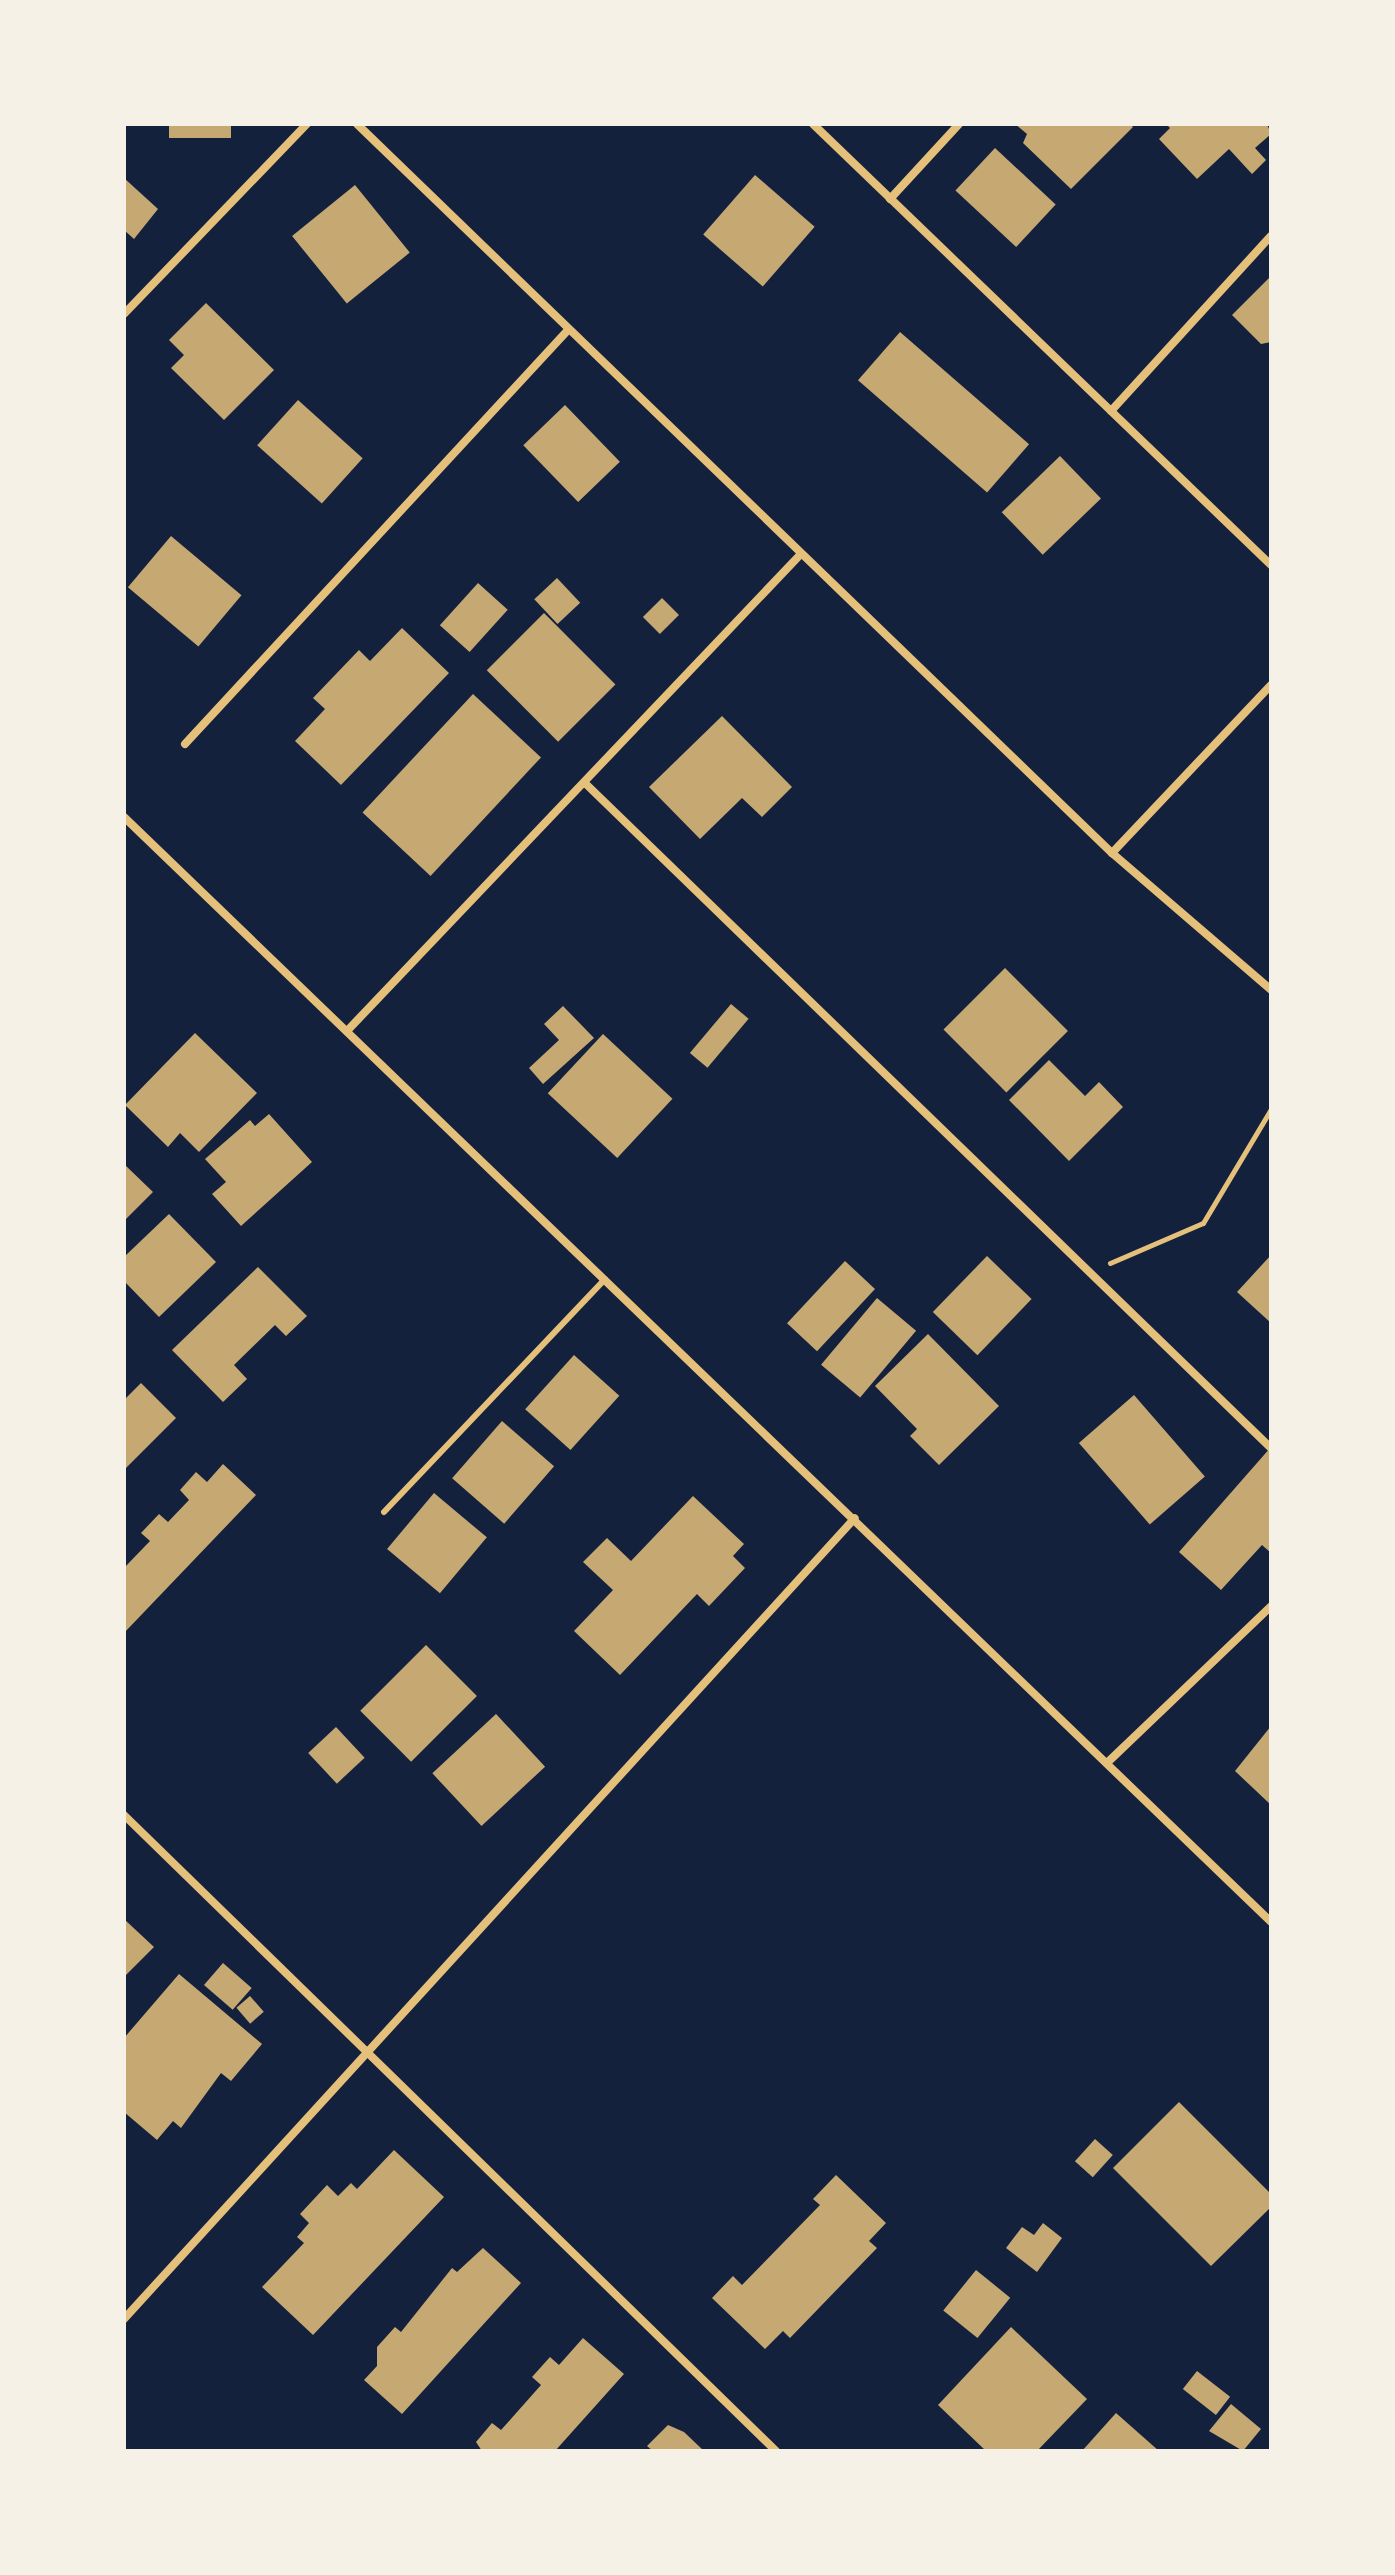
<!DOCTYPE html>
<html>
<head>
<meta charset="utf-8">
<style>
	body { margin:0 }
	#map { position:relative; width:1395px; height:2575px; overflow:hidden; background:#14213d; font-family:Figtree,sans-serif }
	div>[style] { position:absolute }
	.building>* { inset:0; background:#c6a872; transform-origin:0 0 }
	.path>* { height:5px; margin:-2.5px; padding:0 2.5px; transform-origin:2.5px; border-radius:2.5px; background:#e5c07b }
	.service>* { height:6px; margin:-3px; padding:0 3px; transform-origin:3px; border-radius:3px; background:#e5c07b }
	.minor>* { height:8px; margin:-4px; padding:0 4px; transform-origin:4px; border-radius:4px; background:#e5c07b }
	span { translate:-50% -50%; white-space:nowrap; text-align:center; line-height:1.15; -webkit-text-stroke:8px #f6f1e7; paint-order:stroke }
	.frame { position:absolute; inset:0; border:126px solid #f6f1e7; pointer-events:none }
</style>
</head>
<body>
<div id="map">
	<div class="building">
		<i style="left:169px;top:124px;width:62px;height:14px"></i>
		<i style="clip-path:polygon(1015px 124px,1130px 124px,1133px 127px,1071px 189px,1023px 143px,1027px 134px)"></i>
		<i style="clip-path:polygon(1166px 124px,1267px 124px,1271px 134px,1255px 148px,1266px 160px,1252px 174px,1229px 149px,1197px 179px,1159px 139px,1170px 128px)"></i>
		<i style="left:995px;top:148px;width:83px;height:58px;rotate:43deg"></i>
		<i style="left:755px;top:175px;width:79px;height:79px;rotate:41deg"></i>
		<i style="clip-path:polygon(124px 178px,158px 209px,134px 239px,124px 230px)"></i>
		<i style="left:355px;top:185px;width:87px;height:81px;rotate:51deg"></i>
		<i style="clip-path:polygon(1271px 276px,1271px 342px,1261px 344px,1232px 315px)"></i>
		<i style="clip-path:polygon(206px 303px,274px 370px,224px 420px,171px 368px,184px 355px,169px 340px)"></i>
		<i style="left:900px;top:332px;width:171px;height:64px;rotate:41deg"></i>
		<i style="left:298px;top:400px;width:87px;height:61px;rotate:42deg"></i>
		<i style="left:565px;top:405px;width:79px;height:58px;rotate:46deg"></i>
		<i style="left:1060px;top:456px;width:59px;height:81px;rotate:46deg"></i>
		<i style="left:171px;top:536px;width:92px;height:67px;rotate:40deg"></i>
		<i style="left:557px;top:578px;width:34px;height:31px;rotate:47deg"></i>
		<i style="left:478px;top:583px;width:40px;height:57px;rotate:42deg"></i>
		<i style="left:662px;top:598px;width:24px;height:27px;rotate:45deg"></i>
		<i style="left:544px;top:613px;width:101px;height:81px;rotate:45deg"></i>
		<i style="clip-path:polygon(402px 628px,449px 673px,341px 785px,295px 741px,325px 709px,313px 698px,359px 650px,370px 661px)"></i>
		<i style="left:473px;top:694px;width:93px;height:162px;rotate:43deg"></i>
		<i style="clip-path:polygon(722px 716px,792px 787px,762px 817px,742px 798px,700px 839px,649px 787px)"></i>
		<i style="left:1005px;top:968px;width:89px;height:87px;rotate:45deg"></i>
		<i style="left:731px;top:1004px;width:23px;height:64px;rotate:40deg"></i>
		<i style="clip-path:polygon(563px 1006px,594px 1038px,543px 1084px,529px 1068px,559px 1040px,544px 1024px)"></i>
		<i style="clip-path:polygon(195px 1033px,257px 1093px,199px 1152px,180px 1133px,168px 1147px,125px 1105px)"></i>
		<i style="left:603px;top:1034px;width:95px;height:81px;rotate:43deg"></i>
		<i style="clip-path:polygon(1049px 1060px,1085px 1096px,1099px 1082px,1123px 1107px,1069px 1161px,1009px 1100px)"></i>
		<i style="clip-path:polygon(269px 1114px,312px 1162px,241px 1226px,212px 1194px,226px 1182px,205px 1159px,250px 1120px,255px 1126px)"></i>
		<i style="clip-path:polygon(124px 1164px,153px 1192px,124px 1221px)"></i>
		<i style="clip-path:polygon(169px 1214px,216px 1262px,159px 1317px,124px 1281px,124px 1257px)"></i>
		<i style="clip-path:polygon(1271px 1255px,1271px 1323px,1237px 1292px)"></i>
		<i style="left:987px;top:1256px;width:62px;height:78px;rotate:44deg"></i>
		<i style="left:845px;top:1261px;width:41px;height:85px;rotate:43deg"></i>
		<i style="clip-path:polygon(258px 1267px,307px 1316px,286px 1336px,275px 1325px,234px 1365px,247px 1379px,223px 1402px,172px 1350px)"></i>
		<i style="left:877px;top:1298px;width:51px;height:87px;rotate:40deg"></i>
		<i style="clip-path:polygon(928px 1334px,999px 1406px,939px 1465px,910px 1436px,917px 1429px,875px 1386px)"></i>
		<i style="left:574px;top:1355px;width:61px;height:73px;rotate:42deg"></i>
		<i style="clip-path:polygon(141px 1383px,176px 1418px,124px 1470px,124px 1400px)"></i>
		<i style="left:1134px;top:1395px;width:108px;height:73px;rotate:49deg"></i>
		<i style="left:502px;top:1421px;width:69px;height:76px;rotate:41deg"></i>
		<i style="clip-path:polygon(1271px 1447px,1271px 1553px,1262px 1545px,1221px 1590px,1179px 1552px)"></i>
		<i style="clip-path:polygon(223px 1464px,256px 1495px,124px 1633px,124px 1568px,150px 1541px,141px 1533px,159px 1514px,168px 1522px,189px 1500px,180px 1490px,196px 1472px,207px 1482px)"></i>
		<i style="left:434px;top:1493px;width:69px;height:73px;rotate:40deg"></i>
		<i style="clip-path:polygon(693px 1496px,744px 1544px,733px 1556px,745px 1568px,709px 1606px,697px 1594px,620px 1675px,574px 1631px,613px 1590px,583px 1562px,607px 1538px,631px 1561px)"></i>
		<i style="left:426px;top:1645px;width:72px;height:93px;rotate:45deg"></i>
		<i style="left:496px;top:1714px;width:72px;height:87px;rotate:47deg"></i>
		<i style="clip-path:polygon(1271px 1726px,1271px 1805px,1235px 1771px)"></i>
		<i style="left:336px;top:1727px;width:42px;height:38px;rotate:47deg"></i>
		<i style="clip-path:polygon(124px 1919px,154px 1947px,124px 1977px)"></i>
		<i style="left:223px;top:1963px;width:38px;height:29px;rotate:41deg"></i>
		<i style="clip-path:polygon(179px 1974px,262px 2044px,231px 2081px,221px 2073px,181px 2128px,173px 2121px,157px 2140px,124px 2112px,124px 2038px)"></i>
		<i style="left:250px;top:1996px;width:21px;height:18px;rotate:49deg"></i>
		<i style="clip-path:polygon(1179px 2102px,1271px 2194px,1271px 2207px,1211px 2266px,1113px 2168px)"></i>
		<i style="left:1095px;top:2139px;width:24px;height:30px;rotate:42deg"></i>
		<i style="clip-path:polygon(394px 2150px,444px 2197px,313px 2335px,262px 2287px,304px 2243px,297px 2237px,309px 2223px,300px 2214px,327px 2185px,338px 2196px,351px 2183px,357px 2189px)"></i>
		<i style="clip-path:polygon(836px 2175px,886px 2223px,869px 2241px,877px 2248px,790px 2338px,783px 2331px,765px 2349px,712px 2298px,733px 2276px,742px 2285px,820px 2205px,813px 2199px)"></i>
		<i style="clip-path:polygon(1043px 2223px,1062px 2238px,1037px 2272px,1006px 2248px,1022px 2227px,1034px 2235px)"></i>
		<i style="clip-path:polygon(483px 2248px,521px 2283px,402px 2414px,364px 2380px,377px 2366px,377px 2347px,395px 2327px,401px 2332px,452px 2268px,457px 2272px)"></i>
		<i style="left:976px;top:2270px;width:44px;height:52px;rotate:39deg"></i>
		<i style="clip-path:polygon(1011px 2327px,1087px 2399px,1037px 2451px,986px 2451px,938px 2405px)"></i>
		<i style="clip-path:polygon(583px 2338px,624px 2374px,555px 2451px,482px 2451px,476px 2442px,492px 2423px,501px 2430px,541px 2385px,532px 2377px,550px 2357px,559px 2365px)"></i>
		<i style="left:1197px;top:2371px;width:42px;height:23px;rotate:38deg"></i>
		<i style="clip-path:polygon(1231px 2404px,1261px 2429px,1243px 2451px,1209px 2431px)"></i>
		<i style="clip-path:polygon(1116px 2413px,1159px 2451px,1082px 2451px)"></i>
		<i style="clip-path:polygon(668px 2425px,684px 2432px,704px 2451px,653px 2451px,647px 2446px)"></i>
	</div>
	<div class="path">
		<i style="left:1110px;top:1263px;width:101px;rotate:-23.3deg"></i>
		<i style="left:1203px;top:1223px;width:133px;rotate:-59.2deg"></i>
	</div>
	<div class="service">
		<i style="left:384px;top:1512px;width:321px;rotate:-46.5deg"></i>
	</div>
	<div class="minor">
		<i style="left:357px;top:124px;width:1050px;rotate:44deg"></i>
		<i style="left:1112px;top:853px;width:210px;rotate:40.7deg"></i>
		<i style="left:813px;top:124px;width:636px;rotate:43.92deg"></i>
		<i style="left:890px;top:199px;width:102px;rotate:-47.4deg"></i>
		<i style="left:124px;top:314px;width:264px;rotate:-46.1deg"></i>
		<i style="left:1111px;top:411px;width:237px;rotate:-47.6deg"></i>
		<i style="left:185px;top:744px;width:563px;rotate:-47.23deg"></i>
		<i style="left:587px;top:785px;width:953px;rotate:44.11deg"></i>
		<i style="left:124px;top:817px;width:1593px;rotate:43.93deg"></i>
		<i style="left:1112px;top:853px;width:231px;rotate:-46.6deg"></i>
		<i style="left:347px;top:1031px;width:657px;rotate:-46.42deg"></i>
		<i style="left:1108px;top:1762px;width:226px;rotate:-43.7deg"></i>
		<i style="left:124px;top:1815px;width:911px;rotate:44.29deg"></i>
		<i style="left:124px;top:2319px;width:1084px;rotate:-47.62deg"></i>
	</div>
	<div class="frame"></div>
</div>
</body>
</html>
